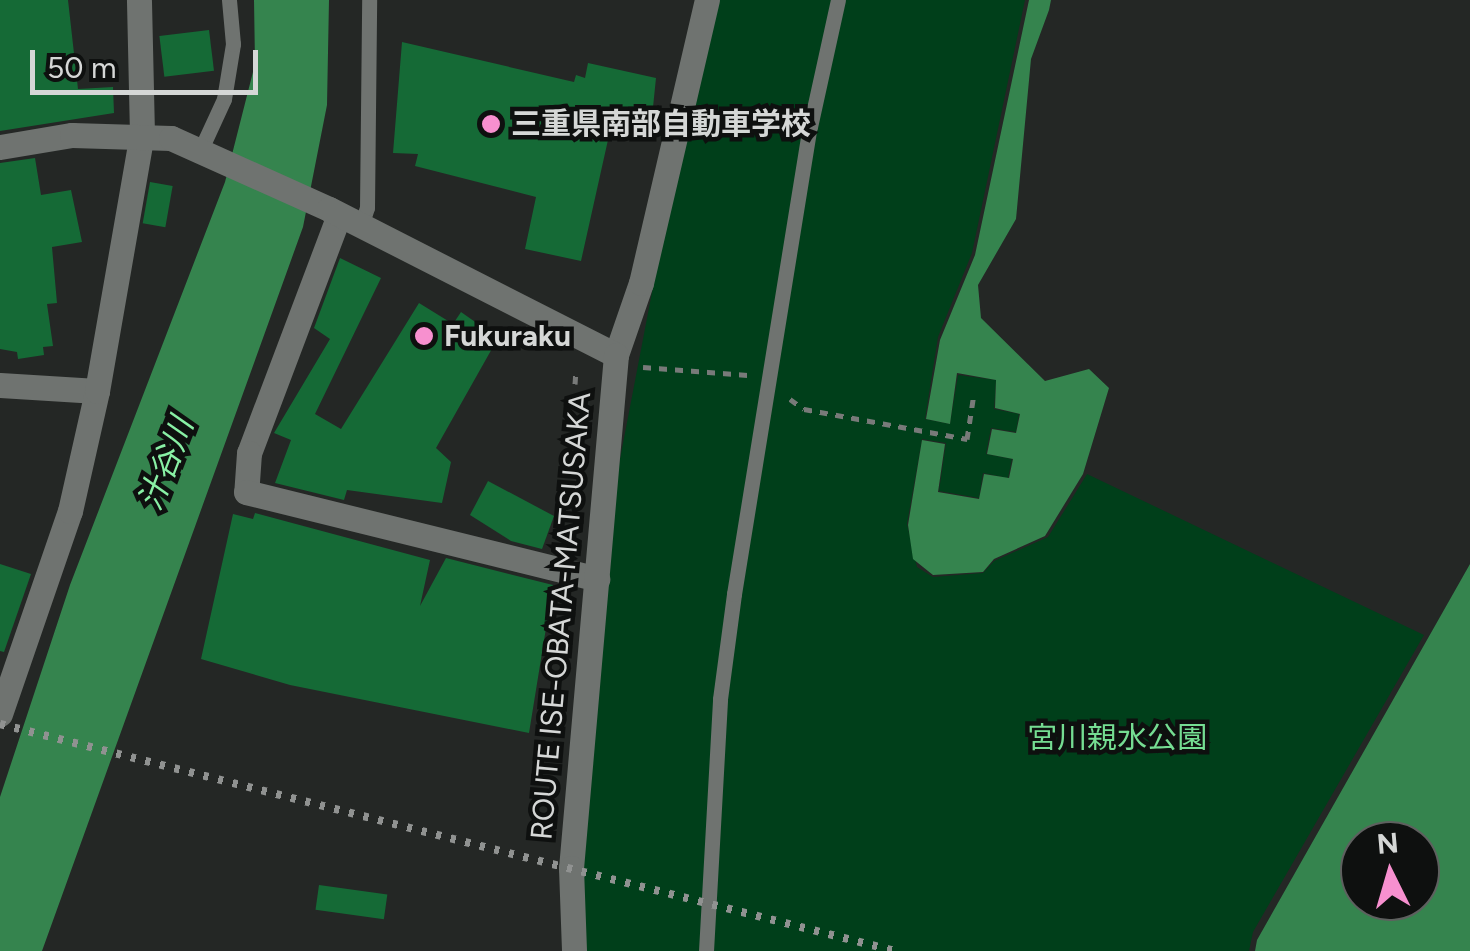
<!DOCTYPE html>
<html>
<head>
<meta charset="utf-8">
<style>
	body { margin:0 }
	#map { position:relative; width:1470px; height:951px; overflow:hidden; background:#242725; font-family:Figtree,"Noto Sans JP",sans-serif }
	div>[style] { position:absolute }
	.green>* { inset:0; background:#003f1a }
	.water>* { inset:0; background:#35844e }
	.building>* { inset:0; background:#156a36; transform-origin:0 0 }
	.path>* { height:5px; margin-top:-2.5px; transform-origin:0; background:repeating-linear-gradient(90deg,#787a79 0 8px,transparent 0 16px) }
	.service>* { height:15px; margin:-7.5px; padding:0 7.5px; transform-origin:7.5px; border-radius:7.5px; background:#6f7370 }
	.minor>* { height:25px; margin:-12.5px; padding:0 12.5px; transform-origin:12.5px; border-radius:12.5px; background:#6f7370 }
	.tertiary>* { height:25px; margin:-12.5px; padding:0 12.5px; transform-origin:12.5px; border-radius:12.5px; background:#6f7370 }
	.secondary>* { height:25px; margin:-12.5px; padding:0 12.5px; transform-origin:12.5px; border-radius:12.5px; background:#6f7370 }
	.rail>* { height:8px; margin-top:-4px; transform-origin:0; background:repeating-linear-gradient(90deg,#909291 0 5px,transparent 0 15px) }
	.dots>* { width:28px; height:28px; translate:-50% -50%; box-sizing:border-box; border:5px solid #0e100f; border-radius:50% }
	span { translate:-50% -50%; white-space:nowrap; text-align:center; line-height:1.15; -webkit-text-stroke:9px #0e100f; paint-order:stroke }
	.poi-label { font-size:30px; color:#d5d7d6; font-weight:700 }
	.left { translate:0 -50%; text-align:left }
	.street-label { font-size:30px; color:#d5d7d6 }
	.park-label { font-size:30px; color:#75dd92 }
	.water-label { font-size:32px; color:#89f0a5; font-style:italic }
	.north { position:absolute; left:1340px; top:821px; width:100px; height:100px; box-sizing:border-box; background:#0e100f; border:2px solid #5e605f; border-radius:50%; rotate:355deg; font-size:28px; font-weight:700; line-height:40px; text-align:center; color:#d5d7d6 }
	.north::after { content:''; display:block; margin:auto; width:35px; height:45px; background:#f790cf; clip-path:polygon(50% 0,100% 100%,50% 72%,0 100%) }
	.scale { position:absolute; left:30px; top:50px; width:228px; height:45px; box-sizing:border-box; border:5px solid #d5d7d6; border-top:0; padding-left:12px; font-size:30px; line-height:35px; white-space:nowrap; color:#d5d7d6; -webkit-text-stroke:8px #0e100f; paint-order:stroke }
</style>
</head>
<body>
<div id="map">
	<div class="green">
		<i style="clip-path:polygon(708px 0,1025px 0,972px 253px,938px 337px,925px 419px,950px 424px,958px 375px,996px 380px,994px 409px,1019px 414px,1016px 432px,991px 428px,986px 454px,1012px 459px,1008px 478px,983px 473px,979px 498px,939px 491px,946px 443px,922px 439px,907px 524px,917px 567px,933px 577px,983px 573px,994px 561px,1048px 537px,1087px 474px,1424px 635px,1253px 932px,1249px 951px,577px 951px,597px 579px)"></i>
	</div>
	<div class="water">
		<i style="clip-path:polygon(254px 0,329px 0,327px 105px,303px 227px,42px 951px,0 951px,0 797px,70px 585px,225px 182px,255px 64px)"></i>
		<i style="clip-path:polygon(1029px 0,1051px 0,1049px 10px,1031px 59px,1016px 219px,978px 285px,981px 318px,1045px 381px,1089px 369px,1109px 388px,1083px 474px,1045px 536px,994px 559px,983px 572px,933px 575px,913px 559px,908px 525px,922px 440px,945px 444px,938px 492px,979px 499px,984px 474px,1009px 478px,1013px 459px,987px 454px,992px 429px,1016px 433px,1020px 414px,995px 408px,996px 380px,957px 373px,950px 424px,926px 419px,940px 340px,975px 255px)"></i>
		<i style="clip-path:polygon(evenodd,1470px 564px,1470px 951px,1255px 951px,1257px 940px,1470px 564px,1360px 841px,1420px 841px,1420px 901px,1360px 901px,1360px 841px)"></i>
	</div>
	<div class="building">
		<i style="clip-path:polygon(0 0,68px 0,78px 89px,113px 87px,114px 113px,0 131px)"></i>
		<i style="left:209px;top:30px;width:41px;height:50px;rotate:83deg"></i>
		<i style="clip-path:polygon(402px 42px,574px 82px,576px 75px,585px 78px,588px 63px,656px 78px,652px 117px,614px 113px,581px 261px,525px 249px,536px 197px,415px 166px,418px 154px,393px 153px)"></i>
		<i style="clip-path:polygon(35px 158px,41px 195px,71px 190px,82px 242px,52px 247px,57px 303px,47px 304px,53px 346px,43px 347px,44px 355px,18px 359px,17px 352px,0 349px,0 163px)"></i>
		<i style="left:150px;top:182px;width:23px;height:42px;rotate:10deg"></i>
		<i style="clip-path:polygon(340px 258px,381px 278px,315px 414px,341px 429px,419px 303px,453px 324px,461px 312px,498px 338px,436px 448px,451px 462px,442px 503px,347px 490px,344px 500px,275px 483px,291px 440px,274px 433px,330px 339px,314px 328px)"></i>
		<i style="clip-path:polygon(488px 481px,554px 516px,542px 549px,511px 541px,470px 515px)"></i>
		<i style="clip-path:polygon(255px 513px,430px 560px,420px 606px,446px 558px,553px 585px,529px 733px,290px 685px,201px 659px,233px 514px,253px 519px)"></i>
		<i style="clip-path:polygon(0 564px,31px 574px,4px 652px,0 651px)"></i>
		<i style="left:319px;top:885px;width:69px;height:25px;rotate:8deg"></i>
	</div>
	<div class="path">
		<i style="left:643px;top:367px;width:105px;rotate:4.4deg"></i>
		<i style="left:575px;top:384px;width:15px;rotate:-86deg"></i>
		<i style="left:790px;top:399px;width:17px;rotate:36deg"></i>
		<i style="left:804px;top:409px;width:166px;rotate:10.4deg"></i>
		<i style="left:967px;top:439px;width:47px;rotate:-81.3deg"></i>
	</div>
	<div class="service">
		<i style="left:201px;top:149px;width:55px;rotate:-65.3deg"></i>
		<i style="left:224px;top:99px;width:56px;rotate:-80.7deg"></i>
		<i style="left:233px;top:44px;width:44px;rotate:-95.2deg"></i>
		<i style="left:361px;top:226px;width:19px;rotate:-72deg"></i>
		<i style="left:367px;top:208px;width:208px;rotate:-89.4deg"></i>
		<i style="left:706px;top:951px;width:252px;rotate:-86.8deg"></i>
		<i style="left:720px;top:699px;width:106px;rotate:-82.4deg"></i>
		<i style="left:734px;top:594px;width:473px;rotate:-80.8deg"></i>
		<i style="left:810px;top:127px;width:130px;rotate:-77.6deg"></i>
	</div>
	<div class="minor">
		<i style="left:339px;top:215px;width:254px;rotate:110.7deg"></i>
		<i style="left:249px;top:453px;width:39px;rotate:94deg"></i>
		<i style="left:246px;top:492px;width:362px;rotate:13.9deg"></i>
		<i style="left:0;top:385px;width:97px;rotate:3.5deg"></i>
		<i style="left:0;top:714px;width:215px;rotate:-71deg"></i>
		<i style="left:70px;top:511px;width:123px;rotate:-77.3deg"></i>
		<i style="left:97px;top:391px;width:261px;rotate:-80.1deg"></i>
		<i style="left:142px;top:134px;width:134px;rotate:-91.3deg"></i>
	</div>
	<div class="tertiary">
		<i style="left:616px;top:355px;width:76px;rotate:-70.9deg"></i>
		<i style="left:641px;top:283px;width:291px;rotate:-76.9deg"></i>
	</div>
	<div class="secondary">
		<i style="left:0;top:147px;width:73px;rotate:-9.5deg"></i>
		<i style="left:72px;top:135px;width:99px;rotate:1.7deg"></i>
		<i style="left:171px;top:138px;width:173px;rotate:24.2deg"></i>
		<i style="left:329px;top:209px;width:322px;rotate:27deg"></i>
		<i style="left:616px;top:355px;width:515px;rotate:95.01deg"></i>
		<i style="left:571px;top:868px;width:83px;rotate:87.9deg"></i>
	</div>
	<div class="rail">
		<i style="left:0;top:724px;width:923px;rotate:14.23deg"></i>
	</div>
	<div class="dots">
		<i style="left:491px;top:124px;background:#f790cf"></i>
		<i style="left:424px;top:336px;background:#f790cf"></i>
	</div>
	<div class="poi-label">
		<span class="left" style="left:511px;top:124px">三重県南部自動車学校</span>
		<span class="left" style="left:444px;top:336px">Fukuraku</span>
	</div>
	<div class="street-label">
		<span style="left:561px;top:616px;rotate:-85deg">ROUTE ISE-OBATA-MATSUSAKA</span>
	</div>
	<div class="park-label">
		<span style="left:1117px;top:738px">宮川親水公園</span>
	</div>
	<div class="water-label">
		<span style="left:166px;top:464px;rotate:-69deg">汁谷川</span>
	</div>
	<div class="north">N</div>
	<div class="scale">50 m</div>
</div>
</body>
</html>
